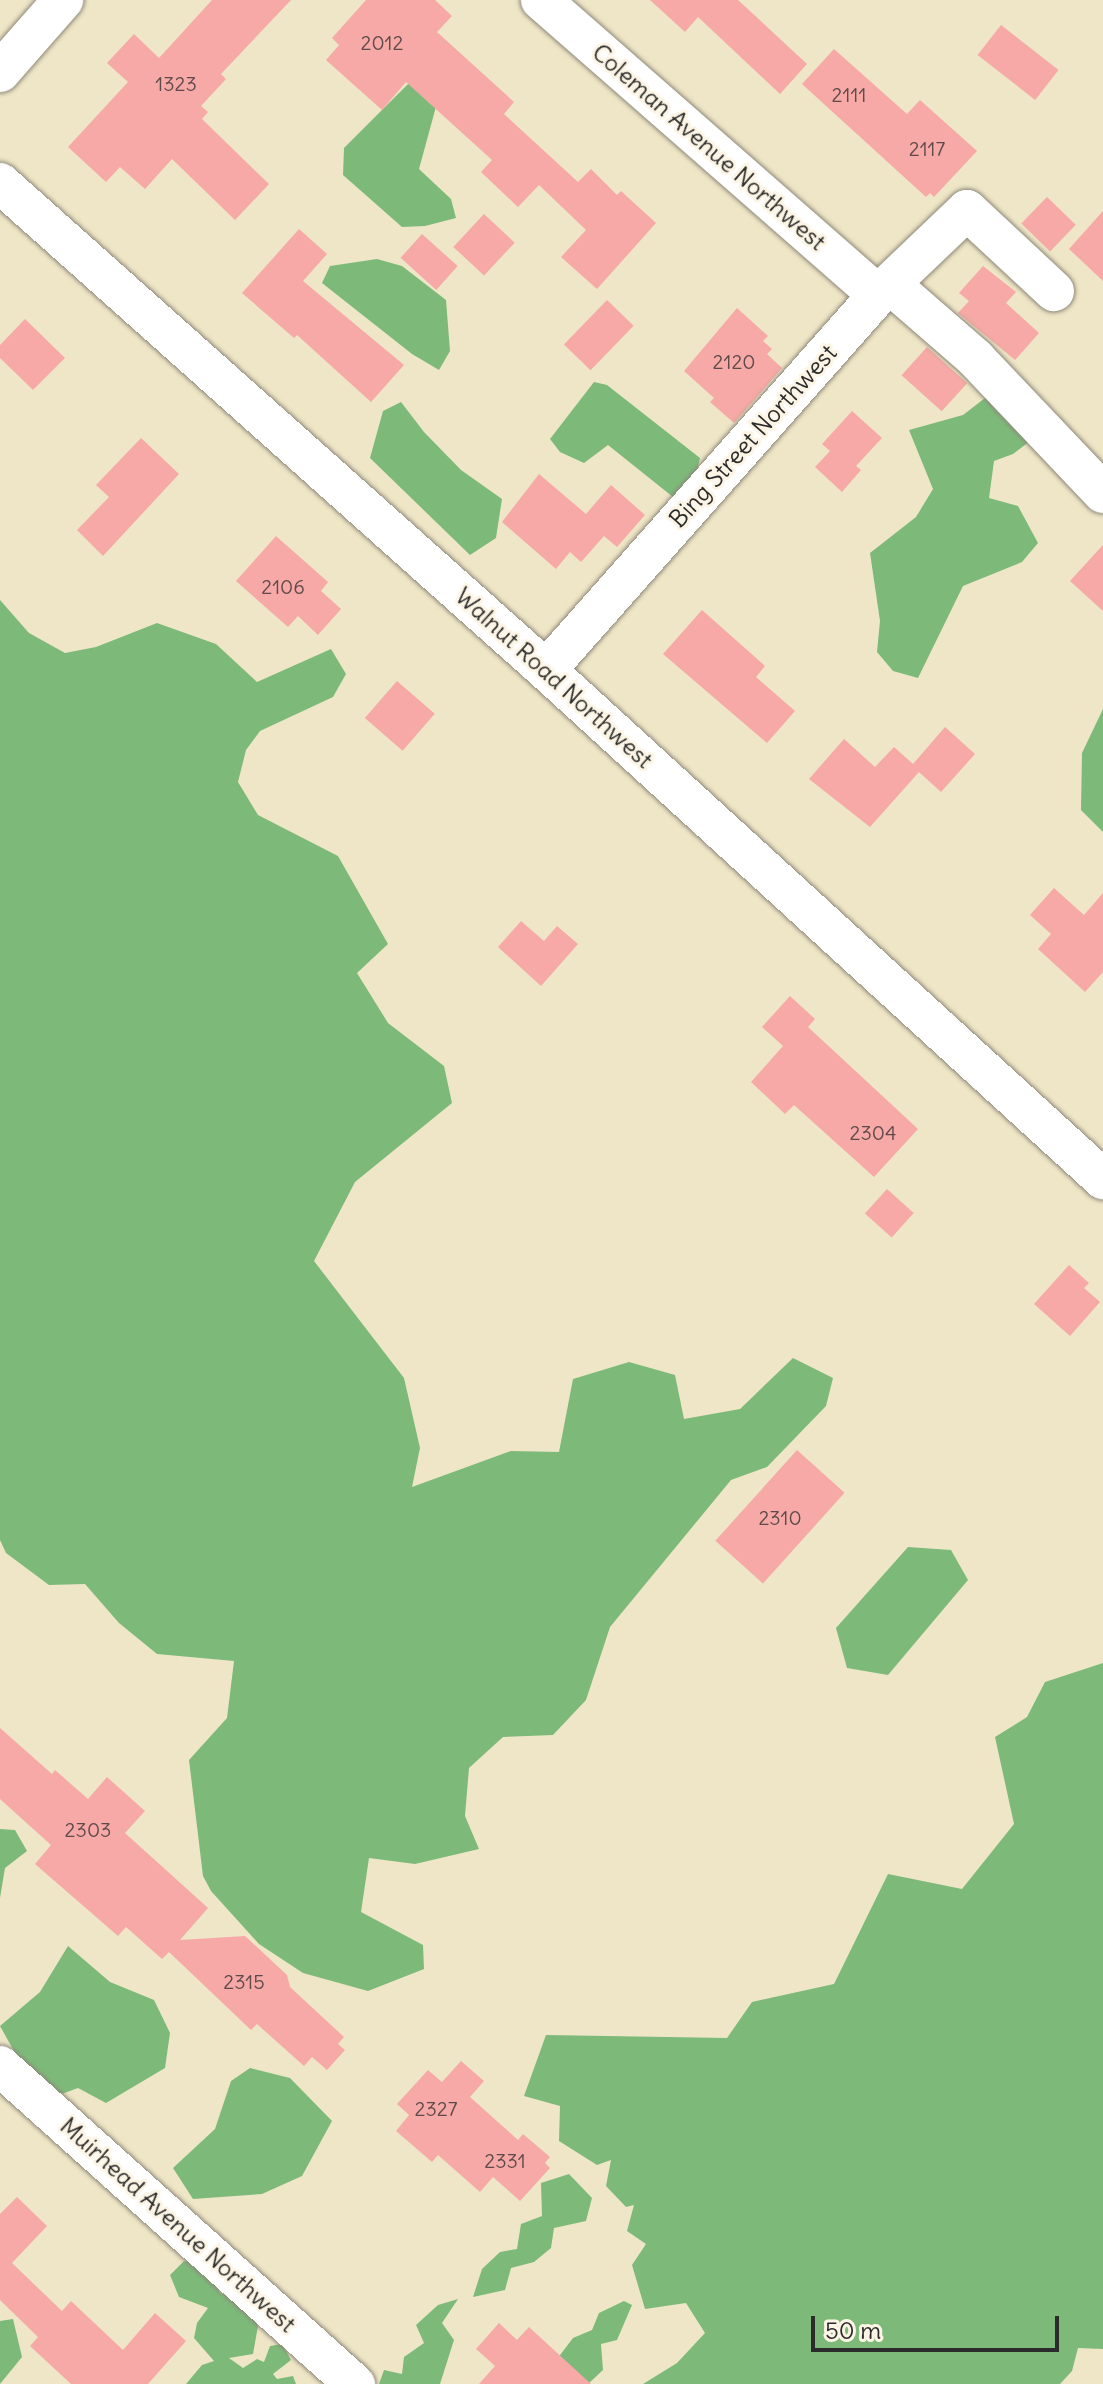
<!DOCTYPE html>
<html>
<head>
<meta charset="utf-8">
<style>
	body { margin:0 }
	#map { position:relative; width:1103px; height:2384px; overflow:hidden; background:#efe6c7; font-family:Delius,sans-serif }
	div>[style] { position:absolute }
	.forest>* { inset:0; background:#7dba7a }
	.building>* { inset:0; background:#f6a9a6; transform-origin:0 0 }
	.roads { filter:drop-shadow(0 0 2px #8d8879) drop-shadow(0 0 2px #8d8879) }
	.minor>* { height:40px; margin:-20px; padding:0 20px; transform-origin:20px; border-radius:20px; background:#fff }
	span { translate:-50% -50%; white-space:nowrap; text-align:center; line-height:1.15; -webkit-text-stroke:6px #fcf5e5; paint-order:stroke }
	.number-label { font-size:20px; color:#5e4a4a }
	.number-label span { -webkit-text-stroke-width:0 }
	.street-label { font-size:24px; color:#2b2b2b }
	.scale { position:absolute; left:811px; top:2316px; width:248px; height:36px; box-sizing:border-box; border:4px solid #2b2b2b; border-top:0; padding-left:10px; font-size:24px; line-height:28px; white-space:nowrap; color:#2b2b2b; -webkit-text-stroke:6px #fcf5e5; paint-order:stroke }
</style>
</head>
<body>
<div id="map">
	<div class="forest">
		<i style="clip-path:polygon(414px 78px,440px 92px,419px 169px,451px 199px,456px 218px,425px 226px,402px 227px,343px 175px,344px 148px)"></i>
		<i style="clip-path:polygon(377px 259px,402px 266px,446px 300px,450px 351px,439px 370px,412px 354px,322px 283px,330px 266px)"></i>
		<i style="clip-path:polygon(594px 382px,607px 385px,700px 458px,693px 489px,673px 497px,608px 445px,584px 463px,560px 452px,550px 439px)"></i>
		<i style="clip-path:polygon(989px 395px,1034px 438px,1013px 454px,994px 461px,989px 498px,1018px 506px,1038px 543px,1022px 562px,963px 586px,918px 678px,893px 671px,877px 652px,880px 621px,870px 553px,916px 517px,933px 489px,909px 430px,963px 415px)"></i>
		<i style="clip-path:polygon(401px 402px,424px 432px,461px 470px,502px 499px,496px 538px,470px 555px,370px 458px,383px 411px)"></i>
		<i style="clip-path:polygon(0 600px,29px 633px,65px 653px,96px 647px,157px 623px,216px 644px,257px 682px,331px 649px,346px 674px,333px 697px,260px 731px,246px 750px,238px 782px,258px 815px,338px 856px,388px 944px,357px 973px,388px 1023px,444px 1066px,452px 1103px,355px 1182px,314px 1261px,404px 1378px,420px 1448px,412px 1487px,511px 1451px,559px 1452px,573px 1379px,629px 1362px,675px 1375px,684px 1419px,740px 1409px,793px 1358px,833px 1378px,826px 1406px,767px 1467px,731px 1480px,610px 1627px,586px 1700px,553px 1735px,503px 1737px,469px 1768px,465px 1816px,479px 1849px,415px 1864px,369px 1858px,361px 1912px,423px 1945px,424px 1969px,368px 1991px,303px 1973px,259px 1944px,211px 1891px,203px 1876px,189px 1760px,227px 1718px,234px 1661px,157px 1654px,119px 1623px,85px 1584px,49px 1585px,6px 1553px,0 1540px)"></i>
		<i style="clip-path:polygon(1103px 709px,1103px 832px,1081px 810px,1082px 753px)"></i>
		<i style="clip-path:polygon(908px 1547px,951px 1550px,968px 1580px,888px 1675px,847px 1668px,836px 1628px)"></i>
		<i style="clip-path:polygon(1103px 1663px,1103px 2349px,1078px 2348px,1072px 2371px,1060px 2384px,643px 2384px,677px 2363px,705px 2333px,686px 2303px,645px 2309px,632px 2265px,646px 2244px,627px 2231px,634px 2205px,626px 2207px,606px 2186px,611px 2160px,597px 2165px,559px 2141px,560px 2106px,524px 2096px,546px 2035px,727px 2038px,752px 2002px,834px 1984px,888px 1874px,962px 1889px,1014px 1824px,995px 1737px,1027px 1717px,1045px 1682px)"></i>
		<i style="clip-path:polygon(0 1829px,15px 1830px,27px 1851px,5px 1868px,0 1898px)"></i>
		<i style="clip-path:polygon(68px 1946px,110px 1982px,154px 2000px,170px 2033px,165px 2068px,106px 2103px,78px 2088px,59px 2095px,19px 2060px,0 2026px,40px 1992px)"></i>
		<i style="clip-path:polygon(250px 2068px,290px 2078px,332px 2121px,302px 2176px,262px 2194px,193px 2199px,173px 2168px,215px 2129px,231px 2081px)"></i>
		<i style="clip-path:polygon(569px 2174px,592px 2198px,586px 2221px,554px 2228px,551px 2248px,534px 2262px,511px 2268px,505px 2290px,473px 2297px,482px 2269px,500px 2252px,517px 2249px,521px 2224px,542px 2216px,541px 2183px)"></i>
		<i style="clip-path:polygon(184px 2261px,210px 2266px,220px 2293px,248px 2304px,258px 2326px,253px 2354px,229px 2358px,243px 2368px,257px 2359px,264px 2362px,270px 2346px,282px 2344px,291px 2360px,273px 2374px,277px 2379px,293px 2376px,296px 2384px,186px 2384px,202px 2365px,214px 2361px,194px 2338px,197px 2323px,208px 2308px,179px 2297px,170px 2275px)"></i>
		<i style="clip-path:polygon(458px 2299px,442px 2323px,454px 2340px,440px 2384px,379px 2384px,384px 2370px,402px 2374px,404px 2357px,424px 2343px,416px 2325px,438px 2305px)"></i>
		<i style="clip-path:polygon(624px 2301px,632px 2305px,617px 2340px,601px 2344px,603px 2370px,588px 2384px,576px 2384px,554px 2363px,573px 2338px,592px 2330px,599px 2313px)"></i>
		<i style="clip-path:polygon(13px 2319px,22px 2357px,0 2384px,0 2321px)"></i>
	</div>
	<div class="building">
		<i style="clip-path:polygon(212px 0,291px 0,221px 74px,226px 79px,201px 106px,208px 112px,202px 119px,269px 184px,235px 220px,172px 159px,145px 189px,120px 167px,106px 182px,68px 147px,128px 82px,107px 63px,134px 34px,159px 58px)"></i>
		<i style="clip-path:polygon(366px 0,435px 0,452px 16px,437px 32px,514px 102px,504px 114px,578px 182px,591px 169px,617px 195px,621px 191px,656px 223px,597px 289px,561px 257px,586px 230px,539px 185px,518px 207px,481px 172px,492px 160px,406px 82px,382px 110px,326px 60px,339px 45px,332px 38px)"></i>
		<i style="clip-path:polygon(650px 0,738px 0,807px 64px,780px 94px,698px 17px,685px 32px)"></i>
		<i style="left:1001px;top:25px;width:73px;height:38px;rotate:38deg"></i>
		<i style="clip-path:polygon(834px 49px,907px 114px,920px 100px,977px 151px,934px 197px,930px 193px,926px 197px,802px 84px)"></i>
		<i style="left:1047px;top:197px;width:40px;height:37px;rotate:44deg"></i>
		<i style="clip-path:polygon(1103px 211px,1103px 281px,1069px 249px)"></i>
		<i style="left:484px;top:214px;width:42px;height:45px;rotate:43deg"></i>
		<i style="clip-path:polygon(299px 229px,327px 254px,303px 281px,404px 365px,371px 402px,297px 335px,294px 338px,242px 293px)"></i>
		<i style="left:422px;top:234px;width:48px;height:32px;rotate:42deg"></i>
		<i style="clip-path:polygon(983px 266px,1016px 292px,1006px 303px,1039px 333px,1015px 360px,958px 313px,969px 301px,959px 293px)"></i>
		<i style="left:607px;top:300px;width:37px;height:62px;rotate:44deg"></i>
		<i style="clip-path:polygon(737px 308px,768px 336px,763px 341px,772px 349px,767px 354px,782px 368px,734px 423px,710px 402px,714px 398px,684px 371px)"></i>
		<i style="clip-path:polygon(25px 319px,65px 358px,33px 390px,0 358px,0 345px)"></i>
		<i style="left:927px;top:347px;width:54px;height:38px;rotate:42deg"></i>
		<i style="clip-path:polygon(852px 411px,882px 438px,856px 466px,861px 470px,842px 492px,815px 467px,830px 451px,822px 444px)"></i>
		<i style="clip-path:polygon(141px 438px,179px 474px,103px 556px,77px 530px,109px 497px,96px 485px)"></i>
		<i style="clip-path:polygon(539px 474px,586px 514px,611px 485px,645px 515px,617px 547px,604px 536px,581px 562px,570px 552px,556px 569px,502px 522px)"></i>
		<i style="clip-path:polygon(276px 536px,328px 582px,321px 591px,341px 609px,318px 635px,298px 616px,288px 627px,236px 581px)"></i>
		<i style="clip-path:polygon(1103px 545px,1103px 611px,1070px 581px)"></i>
		<i style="clip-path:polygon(702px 610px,765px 666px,756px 677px,795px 711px,767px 743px,663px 654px)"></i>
		<i style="left:397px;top:681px;width:50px;height:49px;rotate:41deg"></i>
		<i style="clip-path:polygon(945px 727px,975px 754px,941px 792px,919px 772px,870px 827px,809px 779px,844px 739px,875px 767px,894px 747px,913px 764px)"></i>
		<i style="clip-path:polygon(1054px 888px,1084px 915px,1103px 893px,1103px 972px,1085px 992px,1038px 949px,1051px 934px,1030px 915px)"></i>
		<i style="clip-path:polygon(521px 921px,544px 941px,557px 926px,578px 944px,541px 986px,498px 947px)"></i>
		<i style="clip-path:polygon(790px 996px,815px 1019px,808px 1027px,918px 1129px,874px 1177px,794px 1105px,785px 1114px,751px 1082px,783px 1046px,762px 1027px)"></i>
		<i style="left:887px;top:1189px;width:36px;height:33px;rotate:42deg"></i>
		<i style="clip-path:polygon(1069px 1265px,1089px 1283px,1084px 1288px,1100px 1302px,1070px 1336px,1034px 1304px)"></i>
		<i style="left:797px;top:1450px;width:64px;height:122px;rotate:42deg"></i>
		<i style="clip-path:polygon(0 1728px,52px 1774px,55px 1770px,88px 1799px,107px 1777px,145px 1811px,125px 1833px,208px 1908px,180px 1940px,245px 1936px,287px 1975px,290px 1987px,344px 2037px,338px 2044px,345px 2050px,327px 2070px,312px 2057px,304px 2066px,257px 2024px,251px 2030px,169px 1952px,162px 1959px,126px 1927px,118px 1936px,35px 1864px,51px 1845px,0 1799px)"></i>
		<i style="clip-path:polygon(461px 2061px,484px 2081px,470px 2097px,518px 2140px,523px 2134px,550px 2157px,545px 2163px,550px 2168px,520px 2201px,493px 2177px,480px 2192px,438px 2155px,432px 2162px,396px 2131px,409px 2115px,397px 2104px,428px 2070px,442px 2082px)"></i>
		<i style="clip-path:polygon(17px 2197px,47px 2226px,12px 2263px,62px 2311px,71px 2301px,123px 2350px,155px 2313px,186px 2341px,148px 2384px,71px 2384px,30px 2346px,38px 2337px,0 2300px,0 2214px)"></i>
		<i style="clip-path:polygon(499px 2323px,517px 2340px,529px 2327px,591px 2384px,479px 2384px,495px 2366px,476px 2349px)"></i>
	</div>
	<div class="roads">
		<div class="minor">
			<i style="left:541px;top:0;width:448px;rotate:41.2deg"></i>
			<i style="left:0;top:72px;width:96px;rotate:-48.8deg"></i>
			<i style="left:0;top:183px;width:732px;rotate:41.73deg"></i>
			<i style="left:546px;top:670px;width:755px;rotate:42.42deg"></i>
			<i style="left:890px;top:284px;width:113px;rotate:41deg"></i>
			<i style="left:975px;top:358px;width:186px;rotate:46.5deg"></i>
			<i style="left:546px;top:670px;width:501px;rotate:-48.48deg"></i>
			<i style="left:878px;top:295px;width:123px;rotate:-43.7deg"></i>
			<i style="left:967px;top:210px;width:119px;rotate:43deg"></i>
			<i style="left:0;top:2066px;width:477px;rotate:41.9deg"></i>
		</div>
	</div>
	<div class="number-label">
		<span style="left:382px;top:42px">2012</span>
		<span style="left:176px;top:83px">1323</span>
		<span style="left:849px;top:94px">2111</span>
		<span style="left:927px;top:148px">2117</span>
		<span style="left:734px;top:361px">2120</span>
		<span style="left:283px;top:586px">2106</span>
		<span style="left:873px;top:1132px">2304</span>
		<span style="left:780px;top:1517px">2310</span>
		<span style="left:88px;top:1829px">2303</span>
		<span style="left:244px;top:1981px">2315</span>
		<span style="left:436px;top:2108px">2327</span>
		<span style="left:505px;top:2160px">2331</span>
	</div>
	<div class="street-label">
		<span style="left:709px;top:147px;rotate:41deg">Coleman Avenue Northwest</span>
		<span style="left:753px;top:436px;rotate:-48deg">Bing Street Northwest</span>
		<span style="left:554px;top:678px;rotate:42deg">Walnut Road Northwest</span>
		<span style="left:178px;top:2225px;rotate:42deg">Muirhead Avenue Northwest</span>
	</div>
	<div class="scale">50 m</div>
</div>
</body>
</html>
